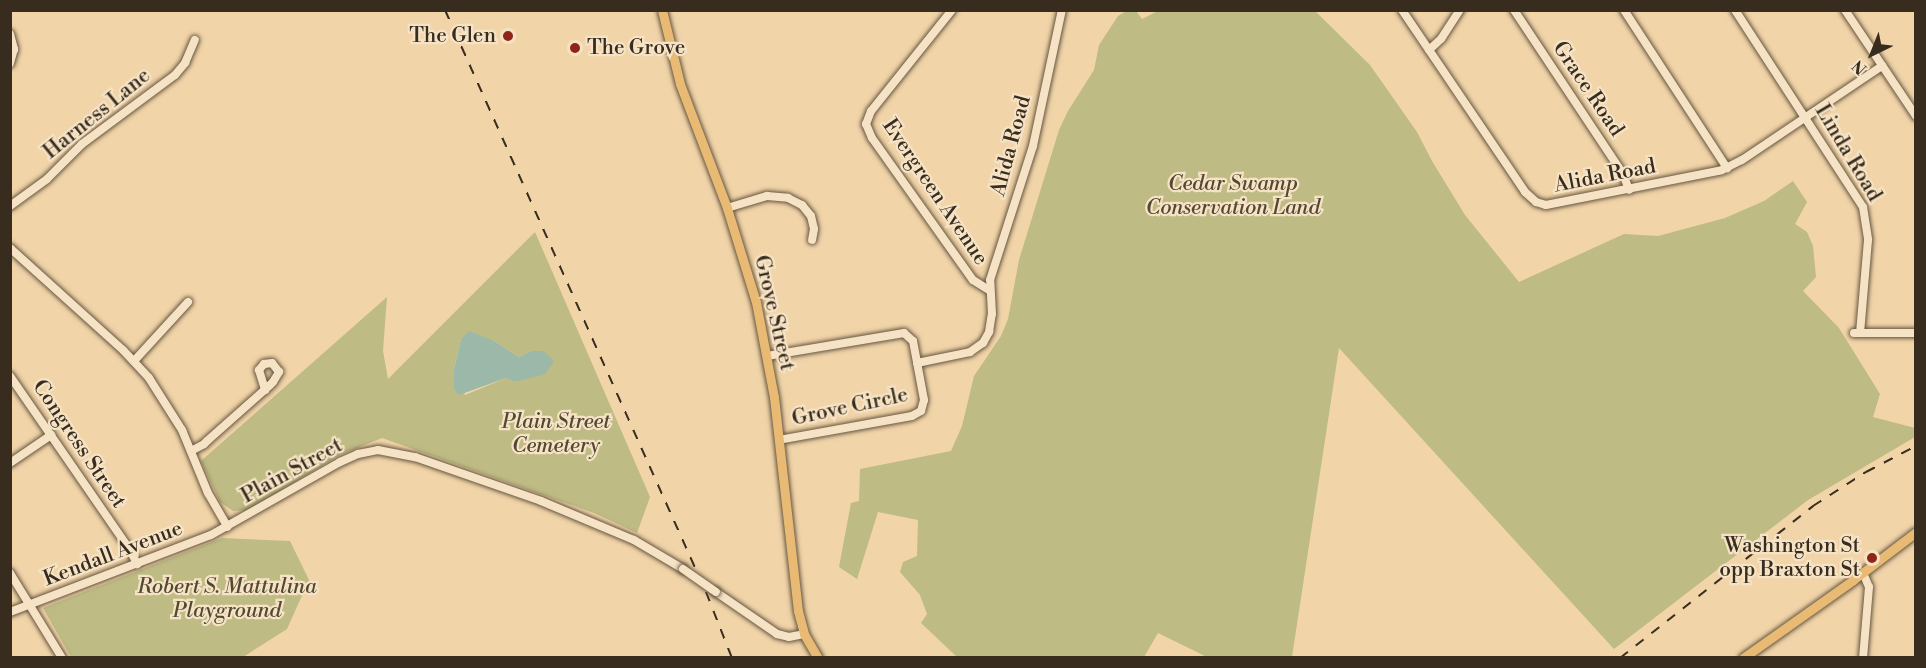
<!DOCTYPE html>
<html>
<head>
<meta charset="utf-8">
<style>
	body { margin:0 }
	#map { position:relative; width:1926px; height:668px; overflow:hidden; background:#f1d4a8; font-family:"Libre Bodoni",serif }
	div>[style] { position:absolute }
	.green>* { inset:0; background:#bebb84 }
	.water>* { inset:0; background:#9bb8a9 }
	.roads { filter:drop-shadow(0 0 2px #665640) drop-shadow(0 0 2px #665640) }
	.minor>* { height:8px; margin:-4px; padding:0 4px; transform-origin:4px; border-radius:4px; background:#f6e3c6 }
	.major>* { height:9px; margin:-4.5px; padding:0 4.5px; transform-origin:4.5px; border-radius:4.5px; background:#e8ba74 }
	.rail>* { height:2px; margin-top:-1px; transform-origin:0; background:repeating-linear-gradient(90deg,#372c1e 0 10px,transparent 0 20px) }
	.bridges { filter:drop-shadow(0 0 2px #665640) drop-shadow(0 0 2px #665640) }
	.minor-bridge>* { height:8px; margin:-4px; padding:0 4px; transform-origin:4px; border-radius:4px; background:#f6e3c6 }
	.dots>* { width:16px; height:16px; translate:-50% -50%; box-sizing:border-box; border:3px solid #f6e3c6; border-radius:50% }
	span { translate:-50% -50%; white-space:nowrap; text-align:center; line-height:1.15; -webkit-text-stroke:4.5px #f6e3c6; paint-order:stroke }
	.poi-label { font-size:21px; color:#372c1e }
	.right { translate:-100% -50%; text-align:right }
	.left { translate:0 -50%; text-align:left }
	.street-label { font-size:21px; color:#372c1e }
	.park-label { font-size:21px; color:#524932; font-style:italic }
	.frame { position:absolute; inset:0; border:12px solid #372c1e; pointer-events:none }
	.north { position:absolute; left:1842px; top:24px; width:60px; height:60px; -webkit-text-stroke:4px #f6e3c6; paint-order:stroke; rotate:223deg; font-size:16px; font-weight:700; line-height:24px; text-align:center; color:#372c1e }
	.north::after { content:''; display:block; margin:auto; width:21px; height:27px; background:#372c1e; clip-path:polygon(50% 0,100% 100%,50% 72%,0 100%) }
</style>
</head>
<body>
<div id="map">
	<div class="green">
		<i style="clip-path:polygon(1128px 10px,1136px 11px,1142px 19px,1158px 11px,1315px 11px,1370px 65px,1417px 132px,1432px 161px,1465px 215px,1519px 282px,1624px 234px,1658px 236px,1725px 218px,1764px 201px,1793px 181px,1807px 202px,1795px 224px,1807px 232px,1813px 246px,1816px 277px,1803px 291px,1839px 328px,1880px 394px,1873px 417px,1915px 428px,1915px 437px,1808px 500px,1614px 649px,1339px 348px,1292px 657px,1207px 657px,1158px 633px,1144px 657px,957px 657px,921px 623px,927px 614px,920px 595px,900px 572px,903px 562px,917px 556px,918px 520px,878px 512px,857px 579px,839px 567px,851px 503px,859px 501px,860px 469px,951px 451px,962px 426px,974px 376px,1001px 336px,1008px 319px,1019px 260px,1059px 130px,1068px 111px,1094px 70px,1099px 45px,1118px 16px)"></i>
		<i style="clip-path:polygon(evenodd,535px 232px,650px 497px,637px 533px,594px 513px,382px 438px,340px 455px,248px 510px,233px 511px,220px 502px,201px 461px,387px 297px,383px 351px,388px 379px,535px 232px,461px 339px,494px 341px,519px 357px,531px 351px,529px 377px,515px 382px,506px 378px,465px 395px,454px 369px,461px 339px)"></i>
		<i style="clip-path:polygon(222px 538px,290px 541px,309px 580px,287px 629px,243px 657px,71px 657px,43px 608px)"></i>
	</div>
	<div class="water">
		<i style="clip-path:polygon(469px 331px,494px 341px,519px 357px,531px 351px,543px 351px,554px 361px,545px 374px,515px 382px,506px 378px,459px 395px,454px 389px,454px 369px,461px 339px)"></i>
	</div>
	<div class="roads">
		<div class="minor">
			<i style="left:952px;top:10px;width:129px;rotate:128.7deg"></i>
			<i style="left:871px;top:111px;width:14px;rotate:111deg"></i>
			<i style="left:866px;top:124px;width:15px;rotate:67deg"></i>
			<i style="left:872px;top:138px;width:174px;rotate:54.6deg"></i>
			<i style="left:973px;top:280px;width:19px;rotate:32deg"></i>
			<i style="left:1402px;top:10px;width:220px;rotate:55.9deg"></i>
			<i style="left:1525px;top:192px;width:15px;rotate:42deg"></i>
			<i style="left:1536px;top:202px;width:10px;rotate:17deg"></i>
			<i style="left:1546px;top:205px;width:179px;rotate:-11.2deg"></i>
			<i style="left:1722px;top:170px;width:22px;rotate:-27deg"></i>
			<i style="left:1742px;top:160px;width:169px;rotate:-33.9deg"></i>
			<i style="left:1514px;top:10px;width:197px;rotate:56.4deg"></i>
			<i style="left:1623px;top:174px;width:17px;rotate:69deg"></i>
			<i style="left:1624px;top:10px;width:189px;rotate:56.9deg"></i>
			<i style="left:1735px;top:10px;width:235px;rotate:57deg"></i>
			<i style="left:1863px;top:207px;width:33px;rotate:81deg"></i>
			<i style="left:1868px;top:240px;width:93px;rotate:94.9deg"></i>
			<i style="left:1845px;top:10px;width:128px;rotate:56.2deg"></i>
			<i style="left:10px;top:34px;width:16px;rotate:75deg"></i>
			<i style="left:14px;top:49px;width:15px;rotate:106deg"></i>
			<i style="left:1429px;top:50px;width:16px;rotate:-43deg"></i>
			<i style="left:1441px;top:39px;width:35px;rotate:-57deg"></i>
			<i style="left:10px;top:206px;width:46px;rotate:-36.1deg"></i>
			<i style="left:47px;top:179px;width:49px;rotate:-45deg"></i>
			<i style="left:82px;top:144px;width:116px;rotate:-36.6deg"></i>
			<i style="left:175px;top:75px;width:16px;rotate:-50deg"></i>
			<i style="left:185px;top:63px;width:25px;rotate:-67deg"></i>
			<i style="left:727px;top:208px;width:42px;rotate:-16.7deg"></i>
			<i style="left:767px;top:196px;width:21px;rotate:5deg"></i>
			<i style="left:788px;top:198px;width:16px;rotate:27deg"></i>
			<i style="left:802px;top:205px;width:14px;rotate:51deg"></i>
			<i style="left:811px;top:216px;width:13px;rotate:77deg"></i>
			<i style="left:814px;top:229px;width:11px;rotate:100deg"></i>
			<i style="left:10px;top:248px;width:152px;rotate:42.1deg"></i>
			<i style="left:123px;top:350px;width:38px;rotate:47deg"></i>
			<i style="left:149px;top:378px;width:62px;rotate:57.6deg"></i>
			<i style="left:182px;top:430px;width:68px;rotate:67.6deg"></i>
			<i style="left:208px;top:493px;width:39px;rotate:60deg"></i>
			<i style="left:1854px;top:333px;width:62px"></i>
			<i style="left:767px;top:356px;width:139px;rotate:-9.5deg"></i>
			<i style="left:904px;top:333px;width:12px;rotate:42deg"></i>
			<i style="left:913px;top:341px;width:60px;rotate:79.4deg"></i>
			<i style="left:924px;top:400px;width:11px;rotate:105deg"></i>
			<i style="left:921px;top:411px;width:10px;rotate:151deg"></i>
			<i style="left:912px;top:416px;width:135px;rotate:169.8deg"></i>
			<i style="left:134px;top:361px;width:80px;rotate:-47.5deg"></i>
			<i style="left:917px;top:363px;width:54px;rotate:-11.7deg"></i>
			<i style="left:970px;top:352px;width:16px;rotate:-35deg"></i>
			<i style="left:983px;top:343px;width:13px;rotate:-61deg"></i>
			<i style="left:989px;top:332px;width:18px;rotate:-81deg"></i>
			<i style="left:992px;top:314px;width:34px;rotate:-93deg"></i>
			<i style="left:990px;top:280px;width:141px;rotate:-72.2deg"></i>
			<i style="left:1033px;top:146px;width:139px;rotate:-78deg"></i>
			<i style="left:10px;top:376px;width:211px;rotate:55.4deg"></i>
			<i style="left:130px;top:550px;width:16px;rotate:63deg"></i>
			<i style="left:191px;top:451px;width:15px;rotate:-28deg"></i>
			<i style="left:204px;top:444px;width:4px;rotate:-45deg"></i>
			<i style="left:207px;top:441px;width:84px;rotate:-41.6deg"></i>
			<i style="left:270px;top:385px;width:4px;rotate:-45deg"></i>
			<i style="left:273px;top:382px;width:12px;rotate:-59deg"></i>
			<i style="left:279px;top:372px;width:11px;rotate:-128deg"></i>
			<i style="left:272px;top:363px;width:8px;rotate:173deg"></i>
			<i style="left:264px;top:364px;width:8px;rotate:130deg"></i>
			<i style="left:259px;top:370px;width:21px;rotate:73deg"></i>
			<i style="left:10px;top:463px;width:50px;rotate:-34.3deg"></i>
			<i style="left:10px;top:573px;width:100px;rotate:58.5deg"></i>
			<i style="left:1863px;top:573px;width:15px;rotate:67deg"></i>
			<i style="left:1869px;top:587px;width:71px;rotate:94.8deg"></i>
			<i style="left:716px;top:592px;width:74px;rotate:34.5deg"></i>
			<i style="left:777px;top:634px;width:12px;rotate:14deg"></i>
			<i style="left:789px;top:637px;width:15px;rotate:-11deg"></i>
			<i style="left:10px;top:612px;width:215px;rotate:-21deg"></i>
			<i style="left:211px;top:535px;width:148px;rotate:-29.5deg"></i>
			<i style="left:340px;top:462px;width:20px;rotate:-24deg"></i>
			<i style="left:358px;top:454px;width:20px;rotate:-11deg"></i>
			<i style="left:378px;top:450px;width:38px;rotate:11deg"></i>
			<i style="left:415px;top:457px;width:133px;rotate:19.2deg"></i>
			<i style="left:541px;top:501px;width:101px;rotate:22.8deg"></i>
			<i style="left:634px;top:540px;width:57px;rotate:30.6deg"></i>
		</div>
		<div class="major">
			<i style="left:662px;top:10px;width:76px;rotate:76.3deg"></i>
			<i style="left:680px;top:84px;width:133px;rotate:69.2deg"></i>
			<i style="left:727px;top:208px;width:98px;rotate:72.9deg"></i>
			<i style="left:756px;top:302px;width:97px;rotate:79.3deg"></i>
			<i style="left:774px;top:397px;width:215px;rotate:83.6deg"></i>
			<i style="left:798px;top:611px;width:24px;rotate:75deg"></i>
			<i style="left:804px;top:634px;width:28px;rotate:60deg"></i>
			<i style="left:1743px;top:658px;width:135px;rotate:-35.3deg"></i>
			<i style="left:1853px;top:580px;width:79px;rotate:-37.3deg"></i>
		</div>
	</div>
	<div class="rail">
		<i style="left:445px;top:10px;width:638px;rotate:65.85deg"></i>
		<i style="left:706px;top:592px;width:71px;rotate:68.5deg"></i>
		<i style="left:1620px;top:658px;width:246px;rotate:-38.2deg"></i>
		<i style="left:1813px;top:506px;width:63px;rotate:-32.7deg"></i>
		<i style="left:1866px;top:472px;width:56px;rotate:-27.5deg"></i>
	</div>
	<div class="bridges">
		<div class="minor-bridge">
			<i style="left:683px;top:569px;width:40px;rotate:34.9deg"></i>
		</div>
	</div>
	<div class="dots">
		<i style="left:508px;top:36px;background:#8f2418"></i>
		<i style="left:575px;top:48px;background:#8f2418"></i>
		<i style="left:1872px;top:558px;background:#8f2418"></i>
	</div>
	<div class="poi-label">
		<span class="right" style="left:496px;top:36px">The Glen</span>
		<span class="left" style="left:587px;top:48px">The Grove</span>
		<span class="right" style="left:1860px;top:558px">Washington St<br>opp Braxton St</span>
	</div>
	<div class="street-label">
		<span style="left:1588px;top:89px;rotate:56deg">Grace Road</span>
		<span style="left:97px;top:114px;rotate:-39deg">Harness Lane</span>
		<span style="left:1011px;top:146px;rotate:-75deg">Alida Road</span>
		<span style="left:1848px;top:153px;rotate:59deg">Linda Road</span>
		<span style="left:1605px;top:176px;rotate:-11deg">Alida Road</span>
		<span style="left:935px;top:192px;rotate:56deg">Evergreen Avenue</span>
		<span style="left:774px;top:313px;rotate:77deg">Grove Street</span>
		<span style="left:850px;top:407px;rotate:-12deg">Grove Circle</span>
		<span style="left:79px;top:444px;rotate:56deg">Congress Street</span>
		<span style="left:292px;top:471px;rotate:-29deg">Plain Street</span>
		<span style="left:113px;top:554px;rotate:-21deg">Kendall Avenue</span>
	</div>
	<div class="park-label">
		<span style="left:1233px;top:196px">Cedar Swamp<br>Conservation Land</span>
		<span style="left:556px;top:434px">Plain Street<br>Cemetery</span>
		<span style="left:227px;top:599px">Robert S. Mattulina<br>Playground</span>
	</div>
	<div class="frame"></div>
	<div class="north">N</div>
</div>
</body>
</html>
